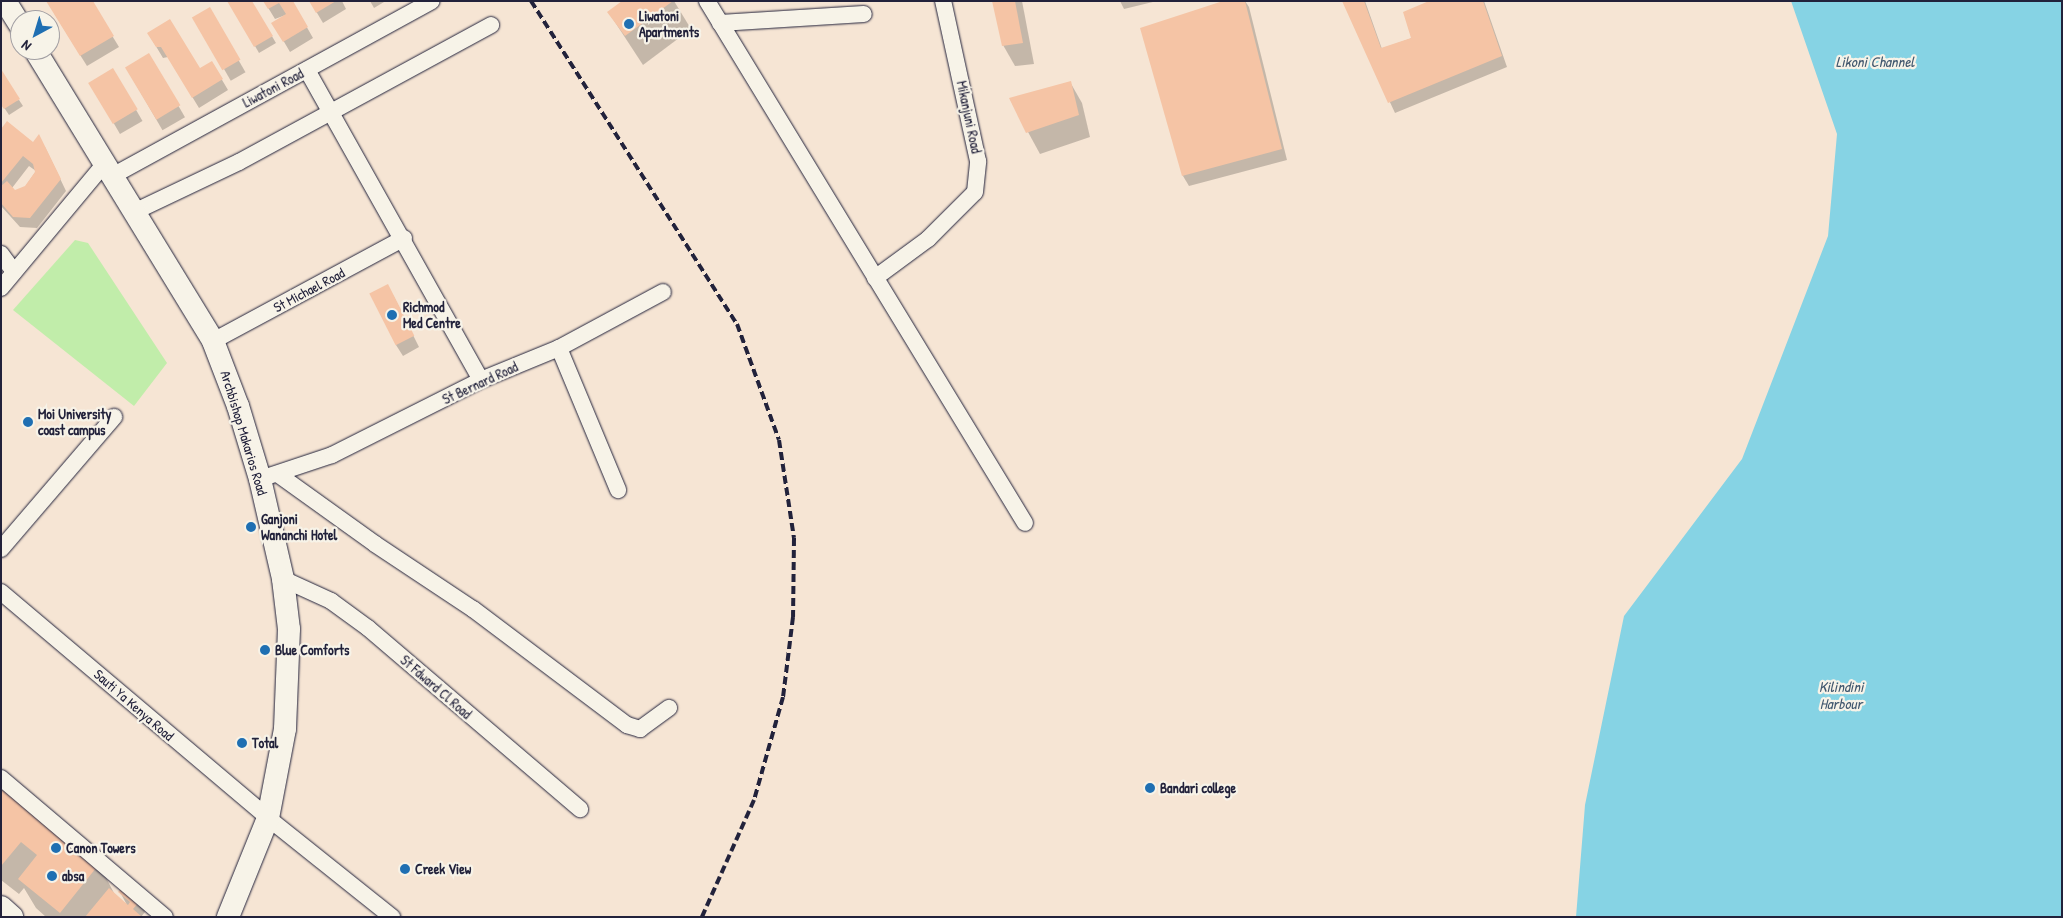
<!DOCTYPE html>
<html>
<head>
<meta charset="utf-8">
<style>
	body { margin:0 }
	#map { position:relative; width:2063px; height:918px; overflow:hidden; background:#f6e5d4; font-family:"Patrick Hand",sans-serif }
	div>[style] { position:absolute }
	.green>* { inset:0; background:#c1edaa }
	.water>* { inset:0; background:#86d3e4 }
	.shadow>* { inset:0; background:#0003; transform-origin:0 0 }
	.building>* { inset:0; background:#f5c4a5; transform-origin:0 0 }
	.roads { filter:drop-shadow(0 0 1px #22223b) drop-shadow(0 0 1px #22223b) }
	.street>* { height:16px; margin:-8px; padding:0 8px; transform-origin:8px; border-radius:8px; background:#f7f3e8 }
	.secondary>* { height:22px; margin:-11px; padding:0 11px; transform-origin:11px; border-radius:11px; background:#f7f3e8 }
	.rail>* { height:4px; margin-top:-2px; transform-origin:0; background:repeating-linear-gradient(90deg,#22223b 0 8px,transparent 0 12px) }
	.dots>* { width:14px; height:14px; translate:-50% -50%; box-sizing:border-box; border:2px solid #f7f3e8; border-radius:50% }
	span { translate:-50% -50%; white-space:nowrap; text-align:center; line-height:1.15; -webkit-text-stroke:4.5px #f7f3e8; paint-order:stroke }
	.poi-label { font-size:14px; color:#22223b; font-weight:700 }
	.left { translate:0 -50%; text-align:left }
	.street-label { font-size:14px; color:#22223b }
	.water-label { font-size:15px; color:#40576e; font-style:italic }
	.frame { position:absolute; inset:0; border:2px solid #22223b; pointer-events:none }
	.north { position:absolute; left:10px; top:10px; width:50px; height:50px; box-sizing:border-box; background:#f7f3e8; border:1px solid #a29fa3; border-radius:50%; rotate:219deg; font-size:14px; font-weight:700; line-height:20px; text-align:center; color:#22223b }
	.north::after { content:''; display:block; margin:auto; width:18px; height:22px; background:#1f6fb2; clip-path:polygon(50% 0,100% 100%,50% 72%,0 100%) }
</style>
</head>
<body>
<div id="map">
	<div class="green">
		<i style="clip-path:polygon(75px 240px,88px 243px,167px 363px,134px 406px,13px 310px)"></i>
	</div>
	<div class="water">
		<i style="clip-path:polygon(1791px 1px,2062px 1px,2062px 917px,1576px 917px,1585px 805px,1624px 616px,1742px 459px,1828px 236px,1837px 134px)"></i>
	</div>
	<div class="shadow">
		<i style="clip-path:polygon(91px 1px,119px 47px,87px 66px,54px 13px)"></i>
		<i style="clip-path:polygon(229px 1px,251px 1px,276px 43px,259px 53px)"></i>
		<i style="clip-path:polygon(264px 1px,292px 1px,313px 38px,290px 52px,273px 23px,291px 13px,275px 19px)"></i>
		<i style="clip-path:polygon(310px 1px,342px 1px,346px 9px,323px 23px)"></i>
		<i style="clip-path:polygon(370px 1px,384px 1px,384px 2px,374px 8px)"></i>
		<i style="clip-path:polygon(625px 1px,674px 1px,691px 29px,643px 65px,609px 13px)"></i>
		<i style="clip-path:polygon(994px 1px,1022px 1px,1034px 64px,1015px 66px,1003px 45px)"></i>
		<i style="clip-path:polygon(1120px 1px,1157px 1px,1124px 9px)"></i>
		<i style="clip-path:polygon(1227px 1px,1245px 1px,1249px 7px,1287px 160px,1189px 186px,1183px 176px)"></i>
		<i style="clip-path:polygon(1343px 1px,1365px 1px,1382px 49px,1412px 38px,1433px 1px,1484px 1px,1507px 67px,1395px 113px)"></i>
		<i style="left:209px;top:9px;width:73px;height:17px;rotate:60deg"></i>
		<i style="clip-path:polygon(148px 33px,199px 70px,212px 63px,228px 90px,199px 108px,168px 57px,163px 58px)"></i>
		<i style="left:149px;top:55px;width:72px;height:26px;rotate:60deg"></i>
		<i style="left:113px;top:70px;width:59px;height:26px;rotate:60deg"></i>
		<i style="clip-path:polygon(1070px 82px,1082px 103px,1090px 137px,1040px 154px,1010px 99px)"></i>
		<i style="clip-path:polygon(19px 100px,23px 106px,9px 115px,1px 103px)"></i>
		<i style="clip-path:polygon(evenodd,1px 131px,45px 147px,66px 191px,37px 228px,20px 227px,1px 206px,1px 131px,29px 166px,36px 171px,25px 187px,15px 191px,12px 188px,29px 166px)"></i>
		<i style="clip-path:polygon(394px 297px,419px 347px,403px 356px,396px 345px)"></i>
		<i style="clip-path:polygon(1px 784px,99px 864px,115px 895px,127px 905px,120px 892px,139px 902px,145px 912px,141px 917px,46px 917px,36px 908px,24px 888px,19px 894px,1px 880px)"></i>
	</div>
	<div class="building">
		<i style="clip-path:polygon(46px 1px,93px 1px,114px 36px,80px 56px)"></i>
		<i style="clip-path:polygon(227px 1px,252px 1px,273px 36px,254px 47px)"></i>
		<i style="clip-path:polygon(263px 1px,293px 1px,308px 27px,283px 42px,271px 23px,286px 14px,279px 3px,268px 9px)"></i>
		<i style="clip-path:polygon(309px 1px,336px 1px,316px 13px)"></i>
		<i style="clip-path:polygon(622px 1px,673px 1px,625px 36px,607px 12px)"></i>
		<i style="clip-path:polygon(992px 1px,1015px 1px,1023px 43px,1002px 46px)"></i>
		<i style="clip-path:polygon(1223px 1px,1245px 1px,1282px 149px,1182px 176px,1140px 28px)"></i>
		<i style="clip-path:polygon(1342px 1px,1364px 1px,1381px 48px,1411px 38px,1403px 12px,1429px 1px,1483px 1px,1502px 56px,1388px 103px)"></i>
		<i style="left:210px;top:7px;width:61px;height:21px;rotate:60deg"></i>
		<i style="clip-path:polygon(170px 19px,200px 68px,212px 61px,223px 79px,192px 98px,161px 47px,156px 47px,147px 33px)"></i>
		<i style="left:149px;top:53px;width:61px;height:28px;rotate:59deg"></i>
		<i style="left:113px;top:68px;width:48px;height:29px;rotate:59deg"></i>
		<i style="clip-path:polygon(1px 69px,20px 99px,4px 109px,1px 105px)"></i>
		<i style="clip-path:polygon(1071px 81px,1079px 115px,1026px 133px,1009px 98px)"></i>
		<i style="clip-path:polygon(7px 121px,33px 142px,39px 134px,61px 179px,30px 218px,13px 217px,1px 203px,1px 186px,7px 181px,15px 190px,25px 186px,35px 172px,33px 164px,23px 156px,1px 183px,1px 129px)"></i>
		<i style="left:388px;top:284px;width:58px;height:21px;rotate:63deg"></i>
		<i style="clip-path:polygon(1px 783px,100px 863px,60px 913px,18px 879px,37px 855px,21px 842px,1px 866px)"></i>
		<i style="clip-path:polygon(123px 886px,140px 901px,133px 909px,142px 917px,85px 917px,109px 888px,128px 905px,130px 902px,118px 892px)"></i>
	</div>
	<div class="roads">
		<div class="street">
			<i style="left:707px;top:1px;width:611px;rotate:58.65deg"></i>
			<i style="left:720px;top:23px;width:144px;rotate:-3.6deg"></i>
			<i style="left:307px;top:70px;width:355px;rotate:60.7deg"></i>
			<i style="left:114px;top:175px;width:362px;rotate:-28.7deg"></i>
			<i style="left:136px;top:211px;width:114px;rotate:-25.4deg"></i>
			<i style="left:239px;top:162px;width:287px;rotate:-28.5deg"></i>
			<i style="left:1px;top:254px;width:22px;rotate:54deg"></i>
			<i style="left:875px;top:278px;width:66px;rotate:-36.3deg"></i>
			<i style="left:928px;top:239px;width:66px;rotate:-45deg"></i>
			<i style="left:975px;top:192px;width:31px;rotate:-84deg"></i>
			<i style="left:978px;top:161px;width:164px;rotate:-102.3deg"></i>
			<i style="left:1px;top:288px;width:164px;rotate:-50.2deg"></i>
			<i style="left:213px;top:341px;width:217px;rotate:-28.3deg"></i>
			<i style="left:559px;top:348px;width:118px;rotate:-28.3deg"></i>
			<i style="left:279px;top:475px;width:118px;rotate:35.7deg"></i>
			<i style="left:375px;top:544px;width:118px;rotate:33.6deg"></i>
			<i style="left:473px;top:609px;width:193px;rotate:37deg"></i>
			<i style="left:627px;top:725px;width:14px;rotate:17deg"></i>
			<i style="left:640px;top:729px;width:36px;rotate:-36deg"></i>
			<i style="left:260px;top:479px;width:76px;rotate:-18.4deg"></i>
			<i style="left:332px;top:455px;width:167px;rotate:-26.7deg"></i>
			<i style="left:481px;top:380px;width:84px;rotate:-22.3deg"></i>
			<i style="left:559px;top:348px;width:154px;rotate:67.4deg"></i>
			<i style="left:1px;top:549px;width:174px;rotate:-49.4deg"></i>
			<i style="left:283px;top:579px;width:53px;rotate:24.6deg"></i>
			<i style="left:331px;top:601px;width:46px;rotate:36.1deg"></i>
			<i style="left:368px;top:628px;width:279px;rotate:40.5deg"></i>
			<i style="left:1px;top:592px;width:350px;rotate:40.2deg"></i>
			<i style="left:268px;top:818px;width:159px;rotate:38.6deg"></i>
			<i style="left:1px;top:778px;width:215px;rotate:40.3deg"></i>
		</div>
		<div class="secondary">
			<i style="left:5px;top:1px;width:28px;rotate:58deg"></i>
			<i style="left:35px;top:50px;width:341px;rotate:58.5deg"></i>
			<i style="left:213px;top:341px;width:70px;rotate:69deg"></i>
			<i style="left:238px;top:406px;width:76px;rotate:73.2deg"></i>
			<i style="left:260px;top:479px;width:103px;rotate:77deg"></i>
			<i style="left:283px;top:579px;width:50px;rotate:83.2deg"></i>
			<i style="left:289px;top:629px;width:100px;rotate:92.3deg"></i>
			<i style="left:285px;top:729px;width:91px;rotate:100.8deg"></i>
			<i style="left:268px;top:818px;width:107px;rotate:112deg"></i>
			<i style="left:1px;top:907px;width:15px;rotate:42deg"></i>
		</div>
	</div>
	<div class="rail">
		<i style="left:531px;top:1px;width:383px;rotate:57.5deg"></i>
		<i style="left:737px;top:324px;width:123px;rotate:70.1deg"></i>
		<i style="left:779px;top:440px;width:99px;rotate:81.3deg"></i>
		<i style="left:794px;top:538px;width:79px;rotate:90.7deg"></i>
		<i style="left:793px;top:617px;width:81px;rotate:97.1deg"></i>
		<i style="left:783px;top:697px;width:107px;rotate:105.7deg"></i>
		<i style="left:754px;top:800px;width:128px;rotate:114deg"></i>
	</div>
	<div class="dots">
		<i style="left:629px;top:24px;background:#1f6fb2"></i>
		<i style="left:392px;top:315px;background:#1f6fb2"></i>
		<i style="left:28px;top:422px;background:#1f6fb2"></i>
		<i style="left:251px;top:527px;background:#1f6fb2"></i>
		<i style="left:265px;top:650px;background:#1f6fb2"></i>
		<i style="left:242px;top:743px;background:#1f6fb2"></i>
		<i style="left:1150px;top:788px;background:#1f6fb2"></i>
		<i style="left:56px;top:848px;background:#1f6fb2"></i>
		<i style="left:405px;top:869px;background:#1f6fb2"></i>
		<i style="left:52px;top:876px;background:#1f6fb2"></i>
	</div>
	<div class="poi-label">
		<span class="left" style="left:639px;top:24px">Liwatoni<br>Apartments</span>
		<span class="left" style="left:403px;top:315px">Richmod<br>Med Centre</span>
		<span class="left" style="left:38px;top:422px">Moi University<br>coast campus</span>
		<span class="left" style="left:261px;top:527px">Ganjoni<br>Wananchi Hotel</span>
		<span class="left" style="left:275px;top:650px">Blue Comforts</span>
		<span class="left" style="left:252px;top:743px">Total</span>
		<span class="left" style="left:1160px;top:788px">Bandari college</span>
		<span class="left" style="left:66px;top:848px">Canon Towers</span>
		<span class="left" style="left:415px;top:869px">Creek View</span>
		<span class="left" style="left:62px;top:876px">absa</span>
	</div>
	<div class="street-label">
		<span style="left:273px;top:88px;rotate:-28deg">Liwatoni Road</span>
		<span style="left:969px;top:117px;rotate:78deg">Mikanjuni Road</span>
		<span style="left:309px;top:290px;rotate:-28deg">St Michael Road</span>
		<span style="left:480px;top:383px;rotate:-25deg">St Bernard Road</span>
		<span style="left:244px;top:433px;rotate:73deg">Archbishop Makarios Road</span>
		<span style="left:436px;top:687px;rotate:41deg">St Fdward Cl Road</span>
		<span style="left:134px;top:705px;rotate:41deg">Sauti Ya Kenya Road</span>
	</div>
	<div class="water-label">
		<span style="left:1875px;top:62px">Likoni Channel</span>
		<span style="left:1841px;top:695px">Kilindini<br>Harbour</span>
	</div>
	<div class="frame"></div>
	<div class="north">N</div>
</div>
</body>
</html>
